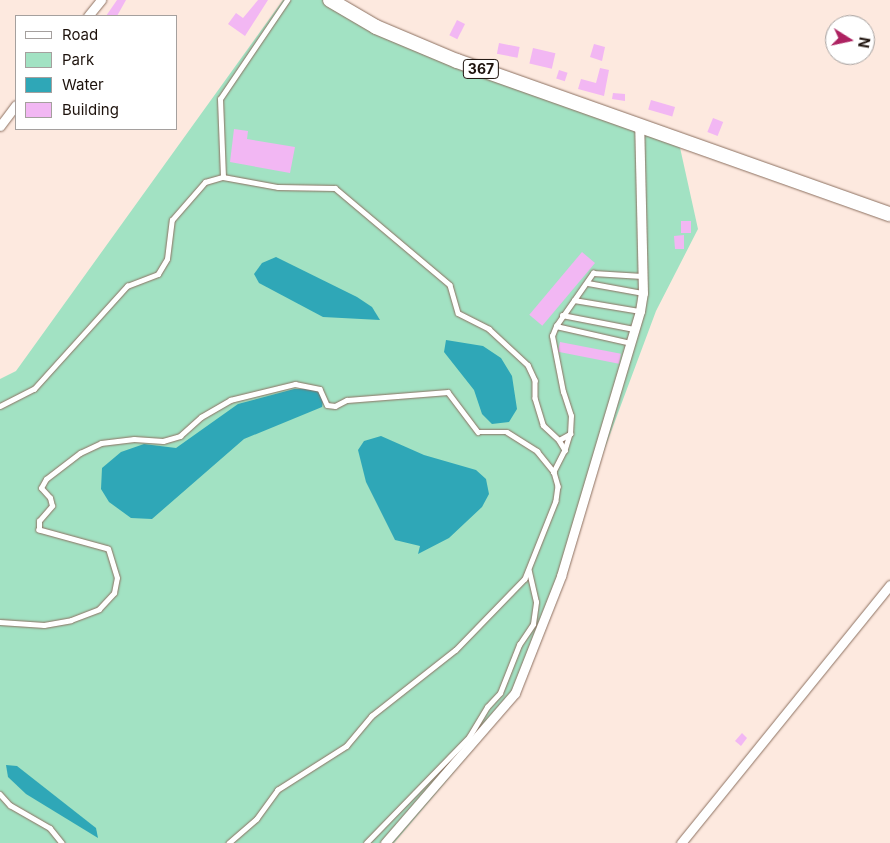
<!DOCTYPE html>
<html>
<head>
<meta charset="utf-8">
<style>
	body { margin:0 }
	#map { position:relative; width:890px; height:843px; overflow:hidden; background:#fde9df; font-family:Inter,sans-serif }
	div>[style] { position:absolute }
	.green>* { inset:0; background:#a2e2c3 }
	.water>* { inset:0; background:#2fa7b7 }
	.building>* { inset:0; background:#f2b7f3; transform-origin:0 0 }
	.roads { filter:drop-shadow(0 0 1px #8c7060) drop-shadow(0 0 1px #8c7060) }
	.service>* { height:4.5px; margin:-2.25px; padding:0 2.25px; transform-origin:2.25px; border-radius:2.25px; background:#fff }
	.minor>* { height:9px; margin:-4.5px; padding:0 4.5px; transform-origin:4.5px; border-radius:4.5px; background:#fff }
	.primary>* { height:14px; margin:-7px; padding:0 7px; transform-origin:7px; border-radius:7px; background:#fff }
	span { translate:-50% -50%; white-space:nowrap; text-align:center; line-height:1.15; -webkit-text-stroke:5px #fff; paint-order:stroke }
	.shield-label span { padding:1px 4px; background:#fff; border:1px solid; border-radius:4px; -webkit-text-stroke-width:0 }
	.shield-label { font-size:14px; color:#1d120c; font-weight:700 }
	.legend { position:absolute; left:15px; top:15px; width:162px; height:115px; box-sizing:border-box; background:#fff; border:1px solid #a5a09e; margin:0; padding:6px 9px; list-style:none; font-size:15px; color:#1d120c }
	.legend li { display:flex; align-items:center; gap:10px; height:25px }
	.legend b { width:25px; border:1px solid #a5a09e }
	.north { position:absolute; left:825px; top:15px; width:50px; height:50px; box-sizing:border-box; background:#fff; border:1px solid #a5a09e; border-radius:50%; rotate:100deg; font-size:14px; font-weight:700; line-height:20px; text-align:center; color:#1d120c }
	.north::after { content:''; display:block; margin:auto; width:18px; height:22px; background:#ad2261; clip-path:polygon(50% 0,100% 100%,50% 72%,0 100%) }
</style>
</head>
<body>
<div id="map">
	<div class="green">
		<i style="clip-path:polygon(283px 0,328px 0,387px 33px,679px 143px,698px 229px,656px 311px,555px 582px,519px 695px,394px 843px,0 843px,0 379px,16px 371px)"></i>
	</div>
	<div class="water">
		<i style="clip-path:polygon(276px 257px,357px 297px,372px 307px,380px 320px,323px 317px,259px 283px,254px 274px,262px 263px)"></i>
		<i style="clip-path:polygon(446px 340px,483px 346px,501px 358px,512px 376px,517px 409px,509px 422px,492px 424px,482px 414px,474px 390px,444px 352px)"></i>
		<i style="clip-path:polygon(294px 389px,314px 389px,324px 395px,322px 407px,244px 439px,152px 519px,131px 518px,109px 502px,101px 489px,102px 468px,121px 452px,144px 444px,176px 448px,238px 404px)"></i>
		<i style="clip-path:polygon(381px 436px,424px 455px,476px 470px,486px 479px,489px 494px,482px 507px,449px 538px,418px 554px,420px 546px,395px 540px,366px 482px,358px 450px,364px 441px)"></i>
		<i style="clip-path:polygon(6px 765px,17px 766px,96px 828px,98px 838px,26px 794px,8px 777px)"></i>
	</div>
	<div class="building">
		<i style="clip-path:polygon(117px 0,126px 0,117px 16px,106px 16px)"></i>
		<i style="clip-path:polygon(258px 0,268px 0,245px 36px,228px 24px,236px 13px,243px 18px)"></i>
		<i style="left:457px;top:20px;width:9px;height:17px;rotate:27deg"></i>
		<i style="left:499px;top:43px;width:21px;height:11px;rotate:11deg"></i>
		<i style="clip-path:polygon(594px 44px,605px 47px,602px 61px,590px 57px)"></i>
		<i style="left:533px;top:48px;width:23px;height:16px;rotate:13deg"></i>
		<i style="clip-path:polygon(600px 68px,609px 70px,604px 96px,578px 89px,581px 79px,596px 83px)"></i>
		<i style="left:559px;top:70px;width:9px;height:9px;rotate:18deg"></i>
		<i style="clip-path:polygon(613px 93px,625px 94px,625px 101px,612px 99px)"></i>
		<i style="left:651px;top:100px;width:25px;height:10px;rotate:16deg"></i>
		<i style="left:713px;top:118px;width:11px;height:15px;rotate:22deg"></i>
		<i style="clip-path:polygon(234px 129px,248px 131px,247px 139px,295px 147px,290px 173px,230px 162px)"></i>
		<i style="left:681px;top:221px;width:10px;height:12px"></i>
		<i style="clip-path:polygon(684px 235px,684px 249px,675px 249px,674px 236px)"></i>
		<i style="left:582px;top:252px;width:17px;height:82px;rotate:40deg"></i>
		<i style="left:560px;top:342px;width:62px;height:10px;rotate:11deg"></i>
		<i style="clip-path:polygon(742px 733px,747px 738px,741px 746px,735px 741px)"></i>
	</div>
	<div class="roads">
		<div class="service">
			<i style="left:223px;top:177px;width:78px;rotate:-92.2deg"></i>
			<i style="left:220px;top:99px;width:120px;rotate:-55.9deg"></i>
			<i style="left:588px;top:283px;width:56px;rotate:10.3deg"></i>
			<i style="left:574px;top:300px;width:67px;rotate:9.5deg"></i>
			<i style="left:562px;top:315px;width:73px;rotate:11deg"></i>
			<i style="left:556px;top:326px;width:77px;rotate:12.8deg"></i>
			<i style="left:0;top:406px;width:38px;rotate:-27deg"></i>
			<i style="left:34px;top:389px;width:139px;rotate:-47.9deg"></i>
			<i style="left:127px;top:286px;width:33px;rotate:-21deg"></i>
			<i style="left:158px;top:274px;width:17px;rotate:-59deg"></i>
			<i style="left:167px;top:259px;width:39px;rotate:-83deg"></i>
			<i style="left:172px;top:220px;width:50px;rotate:-49deg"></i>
			<i style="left:205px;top:182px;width:19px;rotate:-16deg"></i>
			<i style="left:223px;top:177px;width:56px;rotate:10.3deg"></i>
			<i style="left:278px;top:187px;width:57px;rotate:1deg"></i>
			<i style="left:335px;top:188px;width:150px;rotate:40.1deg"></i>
			<i style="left:450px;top:285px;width:29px;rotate:74deg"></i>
			<i style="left:458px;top:313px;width:35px;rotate:27deg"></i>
			<i style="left:489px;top:329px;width:53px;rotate:42.7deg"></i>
			<i style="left:528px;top:365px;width:17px;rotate:65deg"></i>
			<i style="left:535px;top:380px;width:18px;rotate:90deg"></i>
			<i style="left:535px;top:398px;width:28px;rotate:73deg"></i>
			<i style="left:543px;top:425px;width:22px;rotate:43deg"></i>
			<i style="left:559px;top:440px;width:12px;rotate:59deg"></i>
			<i style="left:565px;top:450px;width:25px;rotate:117deg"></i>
			<i style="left:570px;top:434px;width:18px;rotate:-87deg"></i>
			<i style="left:571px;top:416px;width:25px;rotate:-108deg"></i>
			<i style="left:563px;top:392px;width:57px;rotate:-101.1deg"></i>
			<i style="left:552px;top:336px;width:11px;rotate:-68deg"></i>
			<i style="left:556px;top:326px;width:65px;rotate:-55.1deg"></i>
			<i style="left:593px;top:273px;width:49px;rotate:3.5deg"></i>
			<i style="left:559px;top:440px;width:13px;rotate:-29deg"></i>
			<i style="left:570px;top:434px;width:17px;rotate:107deg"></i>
			<i style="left:0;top:622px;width:44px;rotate:3.9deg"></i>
			<i style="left:44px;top:625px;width:27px;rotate:-10deg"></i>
			<i style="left:71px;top:620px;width:30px;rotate:-21deg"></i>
			<i style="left:99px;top:609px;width:22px;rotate:-47deg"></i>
			<i style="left:114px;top:593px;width:15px;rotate:-79deg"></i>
			<i style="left:117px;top:578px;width:30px;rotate:-107deg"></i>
			<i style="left:108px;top:549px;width:72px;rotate:-164.6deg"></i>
			<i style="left:39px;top:530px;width:9px;rotate:-90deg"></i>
			<i style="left:39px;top:521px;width:20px;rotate:-49deg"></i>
			<i style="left:52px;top:506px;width:8px;rotate:-104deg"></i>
			<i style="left:50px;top:498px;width:13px;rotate:-132deg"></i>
			<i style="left:41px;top:488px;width:10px;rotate:-61deg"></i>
			<i style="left:46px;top:479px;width:43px;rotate:-37.4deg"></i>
			<i style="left:80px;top:453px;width:23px;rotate:-25deg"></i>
			<i style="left:101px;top:443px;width:33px;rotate:-7deg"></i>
			<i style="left:134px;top:439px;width:29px;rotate:4deg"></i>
			<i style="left:163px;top:441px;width:18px;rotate:-16deg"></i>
			<i style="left:180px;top:436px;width:28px;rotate:-42deg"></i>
			<i style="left:201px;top:417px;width:34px;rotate:-30deg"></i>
			<i style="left:230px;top:400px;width:67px;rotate:-13.8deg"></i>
			<i style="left:295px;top:384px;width:25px;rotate:11deg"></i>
			<i style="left:320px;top:389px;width:17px;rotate:66deg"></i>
			<i style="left:327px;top:405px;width:8px;rotate:7deg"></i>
			<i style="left:335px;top:406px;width:13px;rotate:-27deg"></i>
			<i style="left:347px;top:400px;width:101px;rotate:-4.5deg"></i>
			<i style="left:448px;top:392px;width:50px;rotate:53.1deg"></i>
			<i style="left:478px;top:432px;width:29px"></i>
			<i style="left:507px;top:432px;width:36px;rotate:32deg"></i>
			<i style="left:537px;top:451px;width:27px;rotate:51deg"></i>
			<i style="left:554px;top:472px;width:15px;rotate:74deg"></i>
			<i style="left:558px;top:486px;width:15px;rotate:98deg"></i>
			<i style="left:556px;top:501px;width:84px;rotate:111.7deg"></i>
			<i style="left:525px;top:579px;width:99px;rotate:134.2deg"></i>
			<i style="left:456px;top:650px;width:107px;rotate:141.8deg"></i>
			<i style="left:372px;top:716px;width:39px;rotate:130deg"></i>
			<i style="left:347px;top:746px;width:82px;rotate:147.5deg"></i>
			<i style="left:278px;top:790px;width:36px;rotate:126deg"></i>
			<i style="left:257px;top:819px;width:37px;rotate:139deg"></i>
			<i style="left:0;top:794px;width:15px;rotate:48deg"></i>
			<i style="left:10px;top:805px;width:46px;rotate:29.9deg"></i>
			<i style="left:50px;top:828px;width:19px;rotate:51deg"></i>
			<i style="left:366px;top:843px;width:148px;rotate:-45.8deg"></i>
			<i style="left:469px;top:737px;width:35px;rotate:-59deg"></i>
			<i style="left:487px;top:707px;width:19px;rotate:-47deg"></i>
			<i style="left:500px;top:693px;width:52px;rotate:-68.4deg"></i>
			<i style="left:519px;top:645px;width:25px;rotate:-56deg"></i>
			<i style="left:533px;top:624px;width:22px;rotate:-82deg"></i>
			<i style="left:536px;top:602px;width:32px;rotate:-103deg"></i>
		</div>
		<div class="minor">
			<i style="left:88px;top:16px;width:21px;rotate:-51deg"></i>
			<i style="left:0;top:126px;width:26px;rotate:-53deg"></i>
			<i style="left:385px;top:843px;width:198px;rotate:-49.1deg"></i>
			<i style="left:515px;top:693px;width:126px;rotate:-68.5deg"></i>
			<i style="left:561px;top:576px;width:277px;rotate:-73.4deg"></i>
			<i style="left:640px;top:311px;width:18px;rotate:-81deg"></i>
			<i style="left:643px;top:293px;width:170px;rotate:-91.3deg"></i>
			<i style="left:681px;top:843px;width:332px;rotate:-51deg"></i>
		</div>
		<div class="primary">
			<i style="left:330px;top:0;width:53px;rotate:30.4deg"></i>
			<i style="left:376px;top:27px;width:88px;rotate:22.8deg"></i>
			<i style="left:457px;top:61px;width:459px;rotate:19.5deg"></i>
		</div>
	</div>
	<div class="shield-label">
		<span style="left:481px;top:69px">367</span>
	</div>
	<ul class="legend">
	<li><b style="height:6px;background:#fff"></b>Road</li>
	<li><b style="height:14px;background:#a2e2c3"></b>Park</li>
	<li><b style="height:14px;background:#2fa7b7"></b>Water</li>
	<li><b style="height:14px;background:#f2b7f3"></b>Building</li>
	</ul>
	<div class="north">N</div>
</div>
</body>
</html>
